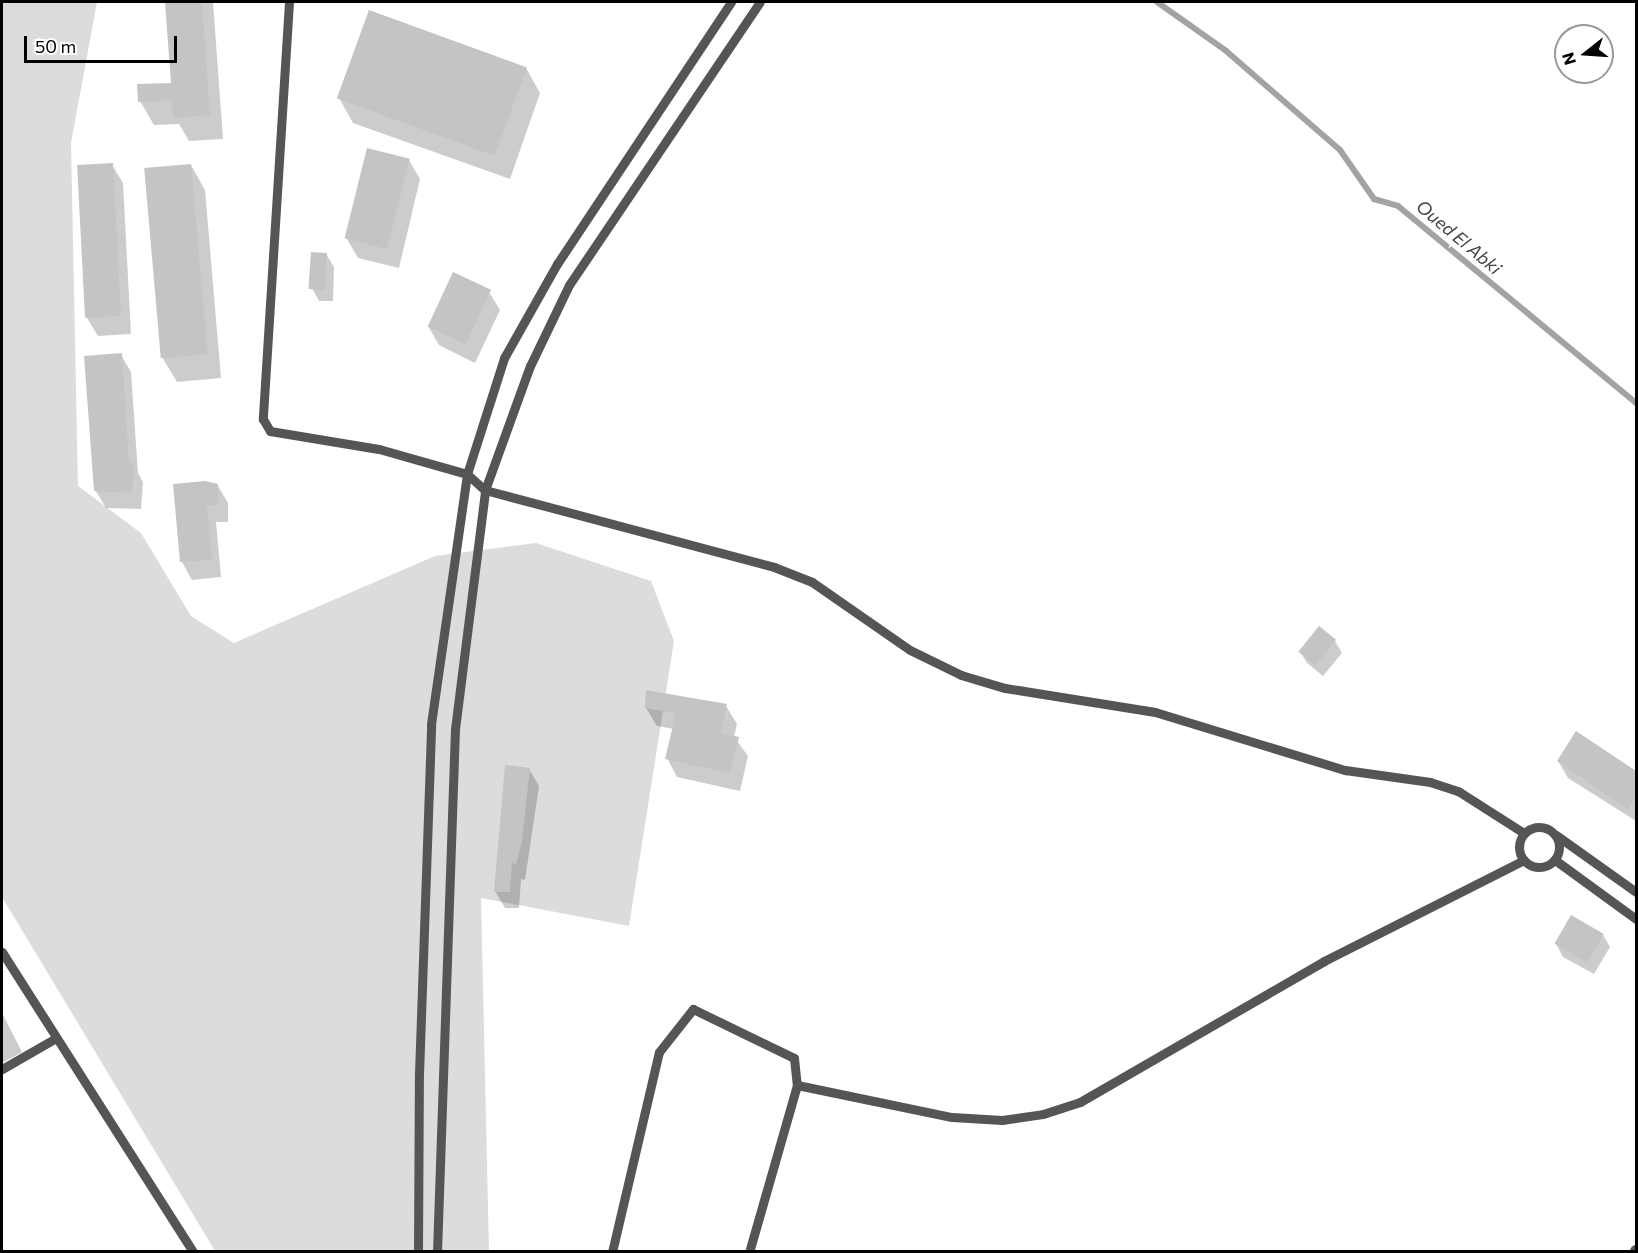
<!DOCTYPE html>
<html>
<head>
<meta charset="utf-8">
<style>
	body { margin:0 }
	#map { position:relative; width:1638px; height:1253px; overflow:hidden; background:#fff; font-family:Commissioner,sans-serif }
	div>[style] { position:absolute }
	.green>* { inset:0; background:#dcdcdc }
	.shadow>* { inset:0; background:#0003 }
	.stream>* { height:6px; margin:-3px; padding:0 3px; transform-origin:3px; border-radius:3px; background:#a3a3a3 }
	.building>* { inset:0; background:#c4c4c4; transform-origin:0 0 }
	.service>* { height:9px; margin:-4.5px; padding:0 4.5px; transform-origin:4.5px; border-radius:4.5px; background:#555 }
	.service>.ring { margin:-4.5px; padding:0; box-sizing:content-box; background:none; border:9px solid #555; border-radius:50% }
	.minor>* { height:12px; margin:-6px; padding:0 6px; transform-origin:6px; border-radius:6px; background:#555 }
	span { translate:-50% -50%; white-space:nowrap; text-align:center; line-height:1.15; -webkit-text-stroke:6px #fff; paint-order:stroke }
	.water-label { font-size:18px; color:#444; font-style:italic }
	.frame { position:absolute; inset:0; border:3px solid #000; pointer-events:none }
	.north { position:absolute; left:1554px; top:24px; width:60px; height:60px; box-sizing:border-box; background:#fff; border:2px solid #999; border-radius:50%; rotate:253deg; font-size:16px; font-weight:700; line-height:24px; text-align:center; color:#000 }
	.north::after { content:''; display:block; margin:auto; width:21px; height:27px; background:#000; clip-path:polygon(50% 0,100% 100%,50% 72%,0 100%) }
	.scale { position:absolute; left:24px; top:36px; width:153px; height:27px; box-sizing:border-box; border:3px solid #000; border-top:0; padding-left:8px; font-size:18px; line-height:21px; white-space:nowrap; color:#000; -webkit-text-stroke:4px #fff; paint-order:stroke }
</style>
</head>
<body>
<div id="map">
	<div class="green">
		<i style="clip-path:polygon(2px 2px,97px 2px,71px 143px,78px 486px,141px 533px,191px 616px,234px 643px,435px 556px,536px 543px,651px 581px,674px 641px,629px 926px,481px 898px,489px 1251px,215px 1251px,2px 897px)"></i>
	</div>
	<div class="shadow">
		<i style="clip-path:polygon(167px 2px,213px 2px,223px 139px,189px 141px,179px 124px,154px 125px,140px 101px,172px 84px)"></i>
		<i style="clip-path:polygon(526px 68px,540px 93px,510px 179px,353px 123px,339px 98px)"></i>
		<i style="clip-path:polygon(409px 160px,420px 179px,399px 268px,358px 258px,347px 239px)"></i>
		<i style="clip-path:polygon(112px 165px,123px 183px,131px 334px,98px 336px,87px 318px)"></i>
		<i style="clip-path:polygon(191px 165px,205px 190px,221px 378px,177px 382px,162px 357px)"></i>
		<i style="clip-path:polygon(326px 254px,334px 267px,333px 301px,319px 301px,312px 288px)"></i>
		<i style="clip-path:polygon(489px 292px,500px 310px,475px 363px,439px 345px,428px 326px)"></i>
		<i style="clip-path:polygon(121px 355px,131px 372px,138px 473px,143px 482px,141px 509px,106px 508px,96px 491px)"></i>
		<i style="clip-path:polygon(175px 485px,218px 486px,228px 503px,228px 522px,216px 522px,221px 577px,192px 580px,182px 562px)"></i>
		<i style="clip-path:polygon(1335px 641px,1342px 653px,1323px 676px,1307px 663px,1300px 651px)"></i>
		<i style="clip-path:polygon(726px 706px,737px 724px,734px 737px,748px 756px,740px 791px,677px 777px,667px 758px,674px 729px,657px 726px,646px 708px)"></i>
		<i style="clip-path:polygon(1576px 733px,1636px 773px,1636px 821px,1568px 778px,1558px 761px)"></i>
		<i style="clip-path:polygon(529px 769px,539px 786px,525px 880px,521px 879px,519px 908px,505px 908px,495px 891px)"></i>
		<i style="clip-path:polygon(1603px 935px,1610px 947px,1594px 974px,1563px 957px,1556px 944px)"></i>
		<i style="clip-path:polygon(2px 1013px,22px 1052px,2px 1063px)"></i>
	</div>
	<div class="stream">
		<i style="left:1157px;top:2px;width:83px;rotate:35.2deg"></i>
		<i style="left:1225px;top:50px;width:152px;rotate:41deg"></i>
		<i style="left:1340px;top:150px;width:60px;rotate:55.2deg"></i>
		<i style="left:1374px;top:199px;width:25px;rotate:16deg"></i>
		<i style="left:1398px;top:206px;width:309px;rotate:39.6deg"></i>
	</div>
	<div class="building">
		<i style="clip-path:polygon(165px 2px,202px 2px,210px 115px,173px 118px,172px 100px,138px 102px,137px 84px,171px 83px)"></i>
		<i style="left:369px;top:10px;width:168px;height:94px;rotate:20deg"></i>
		<i style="left:367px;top:148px;width:44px;height:93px;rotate:14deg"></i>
		<i style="left:113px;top:163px;width:153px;height:36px;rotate:87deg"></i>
		<i style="left:191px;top:164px;width:191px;height:47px;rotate:85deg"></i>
		<i style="left:311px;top:252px;width:16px;height:37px;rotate:4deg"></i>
		<i style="left:453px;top:272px;width:42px;height:60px;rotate:25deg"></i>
		<i style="clip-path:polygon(122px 353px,129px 463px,134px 463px,132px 493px,94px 491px,84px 356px)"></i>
		<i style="clip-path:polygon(205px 481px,218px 484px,218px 505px,207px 505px,212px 560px,180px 562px,173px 484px)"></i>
		<i style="left:1319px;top:626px;width:22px;height:33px;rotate:39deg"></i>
		<i style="clip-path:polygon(646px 690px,727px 704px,721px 733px,739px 737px,730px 773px,665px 759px,676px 713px,645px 708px)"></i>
		<i style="clip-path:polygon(1576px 731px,1636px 771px,1636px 796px,1628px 809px,1557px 761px)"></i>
		<i style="clip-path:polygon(505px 765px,530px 768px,522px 841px,516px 864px,512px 863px,510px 892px,494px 892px)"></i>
		<i style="left:1571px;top:915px;width:38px;height:33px;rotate:30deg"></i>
	</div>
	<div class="service">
		<i style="left:289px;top:2px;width:418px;rotate:93.6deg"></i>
		<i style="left:263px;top:419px;width:14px;rotate:60deg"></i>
		<i style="left:270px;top:431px;width:110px;rotate:9.4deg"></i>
		<i style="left:379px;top:449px;width:91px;rotate:15.9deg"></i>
		<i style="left:467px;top:474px;width:24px;rotate:42deg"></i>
		<i style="left:485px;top:490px;width:299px;rotate:14.9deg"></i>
		<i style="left:774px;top:567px;width:41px;rotate:21.5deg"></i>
		<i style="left:812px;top:582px;width:119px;rotate:34.8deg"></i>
		<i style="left:910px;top:650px;width:57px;rotate:26.1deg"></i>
		<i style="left:961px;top:675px;width:46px;rotate:16.5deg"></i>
		<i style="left:1005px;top:688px;width:152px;rotate:9.1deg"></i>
		<i style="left:1155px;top:712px;width:199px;rotate:17deg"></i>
		<i style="left:1345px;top:770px;width:86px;rotate:8deg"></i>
		<i style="left:1430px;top:782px;width:29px;rotate:18deg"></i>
		<i style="left:1458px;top:791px;width:78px;rotate:32.5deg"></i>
		<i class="ring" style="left:1519px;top:827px;width:31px;height:31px"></i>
		<i style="left:1556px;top:835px;width:98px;rotate:35.5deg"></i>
		<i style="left:1555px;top:860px;width:100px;rotate:36.1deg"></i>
		<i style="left:2px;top:952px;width:356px;rotate:57.5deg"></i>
		<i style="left:2px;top:1069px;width:62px;rotate:-29.9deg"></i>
		<i style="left:797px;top:1085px;width:158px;rotate:11.7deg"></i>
		<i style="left:952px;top:1117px;width:50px;rotate:3.4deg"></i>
		<i style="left:1002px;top:1120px;width:41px;rotate:-8.3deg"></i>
		<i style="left:1043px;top:1114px;width:39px;rotate:-18deg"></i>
		<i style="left:1080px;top:1102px;width:282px;rotate:-30deg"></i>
		<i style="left:1324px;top:961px;width:224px;rotate:-26.8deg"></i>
		<i style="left:418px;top:1252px;width:178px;rotate:-89.7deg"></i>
		<i style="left:419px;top:1074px;width:350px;rotate:-88deg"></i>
		<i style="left:431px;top:724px;width:253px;rotate:-81.8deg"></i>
		<i style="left:467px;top:474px;width:122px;rotate:-72.3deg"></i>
		<i style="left:504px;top:358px;width:108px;rotate:-60.6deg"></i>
		<i style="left:557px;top:264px;width:315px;rotate:-56.4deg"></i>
		<i style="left:437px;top:1252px;width:523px;rotate:-88.03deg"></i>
		<i style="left:455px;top:729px;width:241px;rotate:-82.8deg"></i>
		<i style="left:485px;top:490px;width:132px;rotate:-70.1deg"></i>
		<i style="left:530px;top:366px;width:90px;rotate:-64.3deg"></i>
		<i style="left:569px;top:285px;width:341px;rotate:-56deg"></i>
		<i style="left:612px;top:1252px;width:205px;rotate:-76.8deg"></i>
		<i style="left:659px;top:1052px;width:55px;rotate:-51.7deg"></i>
		<i style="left:693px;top:1009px;width:112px;rotate:25.9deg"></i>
		<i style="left:794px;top:1058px;width:27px;rotate:84deg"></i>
		<i style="left:797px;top:1085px;width:174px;rotate:106deg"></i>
	</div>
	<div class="minor">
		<i style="left:1636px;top:1252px;width:1px;rotate:-90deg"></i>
	</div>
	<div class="water-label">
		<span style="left:1459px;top:237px;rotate:40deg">Oued El Abki</span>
	</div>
	<div class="frame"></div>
	<div class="north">N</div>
	<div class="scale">50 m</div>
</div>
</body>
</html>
